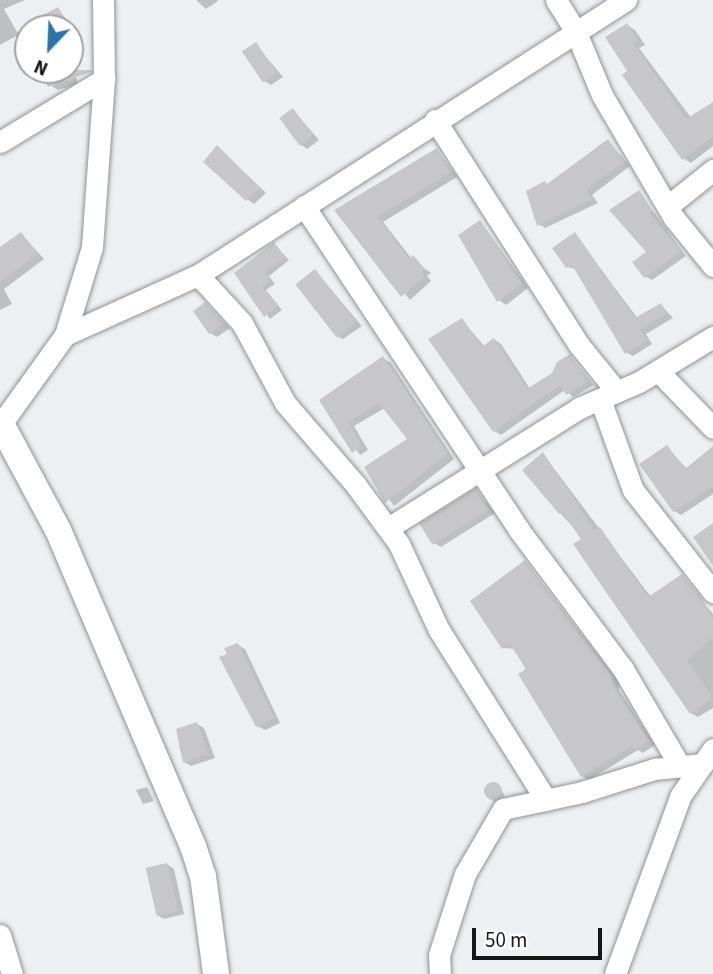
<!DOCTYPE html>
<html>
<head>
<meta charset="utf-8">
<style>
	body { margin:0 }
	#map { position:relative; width:713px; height:974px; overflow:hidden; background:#edf0f2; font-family:"Source Sans 3",sans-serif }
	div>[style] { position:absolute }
	.shadow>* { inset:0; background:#0003 }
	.building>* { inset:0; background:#c7c7c9; transform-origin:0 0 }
	.round { border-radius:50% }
	.roads { filter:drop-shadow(0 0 2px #909395) drop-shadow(0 0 2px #909395) }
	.minor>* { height:21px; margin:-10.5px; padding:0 10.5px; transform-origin:10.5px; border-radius:10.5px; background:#fff }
	.major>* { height:26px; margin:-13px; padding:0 13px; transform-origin:13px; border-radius:13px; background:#fff }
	span { translate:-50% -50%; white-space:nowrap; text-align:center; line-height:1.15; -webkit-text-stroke:7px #fff; paint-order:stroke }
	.north { position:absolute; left:14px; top:14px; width:70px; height:70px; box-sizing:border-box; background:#fff; border:2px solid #a1a2a2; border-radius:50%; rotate:203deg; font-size:19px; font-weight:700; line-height:28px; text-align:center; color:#151616 }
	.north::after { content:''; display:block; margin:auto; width:24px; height:32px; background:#2a74a8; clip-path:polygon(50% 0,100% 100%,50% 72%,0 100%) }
	.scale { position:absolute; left:472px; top:928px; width:130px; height:32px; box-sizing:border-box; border:4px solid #151616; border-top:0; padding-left:9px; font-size:21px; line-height:24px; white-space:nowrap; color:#151616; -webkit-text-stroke:5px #fff; paint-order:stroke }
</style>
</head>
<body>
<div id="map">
	<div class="shadow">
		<i style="clip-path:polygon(0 0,25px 0,4px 9px,17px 32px,58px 9px,77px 33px,70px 37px,70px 28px,28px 28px,28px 48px,20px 34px,0 45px)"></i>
		<i style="clip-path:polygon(196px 0,217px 0,218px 1px,206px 9px)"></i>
		<i style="clip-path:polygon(627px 25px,635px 30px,645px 45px,639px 48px,692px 119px,713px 104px,713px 146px,691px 163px,683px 158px,630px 71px)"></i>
		<i style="clip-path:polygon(256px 45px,283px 77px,271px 85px,264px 81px)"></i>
		<i style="clip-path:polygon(70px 55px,78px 84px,58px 90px,50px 85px,46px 70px,70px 70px)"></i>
		<i style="clip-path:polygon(293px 110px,319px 140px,307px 149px,300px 144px)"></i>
		<i style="clip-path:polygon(608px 141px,630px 166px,592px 195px,598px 203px,545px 228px,539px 224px,549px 185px)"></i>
		<i style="clip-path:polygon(218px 147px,266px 193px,254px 204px,247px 199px)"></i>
		<i style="clip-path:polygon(437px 150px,457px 177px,383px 222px,412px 259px,431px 273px,427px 276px,431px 281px,410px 300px,336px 211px)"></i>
		<i style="clip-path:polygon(639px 192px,686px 256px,652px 280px,645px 276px,649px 252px)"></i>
		<i style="clip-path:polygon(481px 222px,528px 288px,506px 305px,499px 300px)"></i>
		<i style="clip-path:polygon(21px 234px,44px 259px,4px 289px,12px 304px,0 310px,0 269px)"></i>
		<i style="clip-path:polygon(575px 234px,638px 319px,661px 305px,673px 318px,646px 334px,652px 344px,633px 356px,626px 352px,577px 269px,567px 267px)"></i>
		<i style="clip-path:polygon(274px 244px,289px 260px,269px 276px,275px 284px,266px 290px,282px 310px,270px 319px,237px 273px)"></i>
		<i style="clip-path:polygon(315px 271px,362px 326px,343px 339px,335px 335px)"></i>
		<i style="clip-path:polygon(205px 305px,230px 328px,217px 337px,210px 333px)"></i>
		<i style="clip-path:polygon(462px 320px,485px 347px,495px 340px,501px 344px,530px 389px,554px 374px,570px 356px,594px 385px,573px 397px,565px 390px,501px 435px,494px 431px)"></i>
		<i style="clip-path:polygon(383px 358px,391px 363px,454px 459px,394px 506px,366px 468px,409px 440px,385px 408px,354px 426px,368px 450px,360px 455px,321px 400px)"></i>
		<i style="clip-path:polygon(667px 447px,687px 469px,713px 448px,713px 494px,681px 515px,674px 511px)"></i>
		<i style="clip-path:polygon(543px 454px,651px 597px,682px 576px,713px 614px,713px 708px,698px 717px,691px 713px,584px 539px,560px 513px)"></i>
		<i style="clip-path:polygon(476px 490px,495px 513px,441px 547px,434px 543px)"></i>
		<i style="clip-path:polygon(525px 562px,619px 682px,619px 690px,655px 745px,643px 753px,638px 750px,589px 780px,582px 776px,515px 649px,504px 648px)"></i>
		<i style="clip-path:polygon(238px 645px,245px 649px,280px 723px,265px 730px,257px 726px)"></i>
		<i style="clip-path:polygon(197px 724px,204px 728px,215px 758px,191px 766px,184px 762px,179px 746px)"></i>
		<i style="clip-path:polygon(496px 782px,505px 796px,494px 802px,484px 789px)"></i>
		<i style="clip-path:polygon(147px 787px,154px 801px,143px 804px,136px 790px)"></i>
		<i style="clip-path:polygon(167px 864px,174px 869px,184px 914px,164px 919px,157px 915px)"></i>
	</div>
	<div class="building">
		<i style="clip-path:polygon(58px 7px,70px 28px,20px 28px)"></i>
		<i style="clip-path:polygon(627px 23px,638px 40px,633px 43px,686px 119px,713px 102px,713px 136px,682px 160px,622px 75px,627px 71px,605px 37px)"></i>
		<i style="left:256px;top:42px;width:37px;height:17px;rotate:56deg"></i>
		<i style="clip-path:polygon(38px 70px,91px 70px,91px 72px,48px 87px)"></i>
		<i style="left:293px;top:108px;width:34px;height:17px;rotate:54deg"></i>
		<i style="clip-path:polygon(608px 139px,624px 162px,590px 186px,587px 191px,592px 199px,537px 226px,526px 191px,545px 181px,547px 184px)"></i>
		<i style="clip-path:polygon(217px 145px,260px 188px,246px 201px,203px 162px)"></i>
		<i style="clip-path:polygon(437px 148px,451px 172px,377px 217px,409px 259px,413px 255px,425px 269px,421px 272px,425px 276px,401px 297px,334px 210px)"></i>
		<i style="clip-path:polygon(639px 190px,653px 211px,649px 213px,681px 251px,644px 278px,632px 262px,646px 252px,609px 210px)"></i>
		<i style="clip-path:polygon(480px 220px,522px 284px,497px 302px,458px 235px)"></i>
		<i style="clip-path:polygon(21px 232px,38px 254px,0 282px,0 247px)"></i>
		<i style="clip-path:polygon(575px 232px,635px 318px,661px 303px,667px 313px,640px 330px,647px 340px,625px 354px,572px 265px,566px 268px,552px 248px)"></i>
		<i style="clip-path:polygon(274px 242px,285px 257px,265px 272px,271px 280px,262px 287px,278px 306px,264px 317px,234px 273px)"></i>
		<i style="left:315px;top:269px;width:67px;height:25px;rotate:52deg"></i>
		<i style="clip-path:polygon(205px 302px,224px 323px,209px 334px,193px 311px)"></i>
		<i style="clip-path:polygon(462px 318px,482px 347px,494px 338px,527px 389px,552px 373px,557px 362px,570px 354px,588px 381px,566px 395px,560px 385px,493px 432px,428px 339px)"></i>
		<i style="clip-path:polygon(383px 356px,447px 454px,385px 503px,364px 467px,407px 439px,379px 403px,348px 422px,362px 446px,352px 453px,319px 400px)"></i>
		<i style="clip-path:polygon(667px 445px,685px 469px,713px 446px,713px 486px,673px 512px,639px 464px)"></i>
		<i style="clip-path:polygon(543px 452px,594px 530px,600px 527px,648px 597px,682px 574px,703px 600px,713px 620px,713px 637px,687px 660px,713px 698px,690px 714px,573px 544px,581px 539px,562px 512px,559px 514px,522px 470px)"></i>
		<i style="left:476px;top:488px;width:25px;height:67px;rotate:58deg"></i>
		<i style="clip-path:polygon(713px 523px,713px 566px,693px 537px)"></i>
		<i style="clip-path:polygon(525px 560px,612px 676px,612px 685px,649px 741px,634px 750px,632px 746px,581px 777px,518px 674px,526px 669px,510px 644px,502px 649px,470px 601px)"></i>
		<i style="clip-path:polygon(238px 643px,274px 718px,256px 727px,219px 657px,227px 654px,224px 648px)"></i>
		<i style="clip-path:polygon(197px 722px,208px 754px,183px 763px,176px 729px)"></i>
		<i class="round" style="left:484px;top:782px;width:18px;height:18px"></i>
		<i style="left:167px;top:863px;width:49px;height:22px;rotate:77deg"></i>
	</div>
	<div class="roads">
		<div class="minor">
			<i style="left:556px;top:0;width:36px;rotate:58deg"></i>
			<i style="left:575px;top:30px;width:70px;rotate:67.4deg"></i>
			<i style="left:602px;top:95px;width:143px;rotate:59.7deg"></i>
			<i style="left:674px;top:218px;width:62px;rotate:50.9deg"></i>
			<i style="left:435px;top:120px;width:267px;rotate:57.4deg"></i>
			<i style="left:579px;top:345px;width:60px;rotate:51deg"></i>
			<i style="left:0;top:142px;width:122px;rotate:-31.2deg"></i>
			<i style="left:304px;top:206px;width:389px;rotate:56.4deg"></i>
			<i style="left:519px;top:530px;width:174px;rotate:53.2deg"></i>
			<i style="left:623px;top:669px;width:113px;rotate:59.6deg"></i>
			<i style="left:668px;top:206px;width:58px;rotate:-38.7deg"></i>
			<i style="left:198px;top:275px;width:509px;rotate:-32.72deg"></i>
			<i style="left:65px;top:335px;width:146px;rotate:-24.3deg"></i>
			<i style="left:198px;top:275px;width:65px;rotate:47.5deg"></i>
			<i style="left:242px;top:323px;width:91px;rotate:61.7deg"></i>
			<i style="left:285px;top:403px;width:107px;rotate:49.2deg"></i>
			<i style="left:355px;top:484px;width:74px;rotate:53.7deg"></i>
			<i style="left:399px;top:544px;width:95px;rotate:65.1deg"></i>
			<i style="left:439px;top:630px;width:201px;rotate:57.8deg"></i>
			<i style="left:658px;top:371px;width:79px;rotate:46deg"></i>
			<i style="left:600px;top:399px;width:97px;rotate:70.1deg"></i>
			<i style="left:633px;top:490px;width:130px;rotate:51.9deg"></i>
			<i style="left:1px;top:424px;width:110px;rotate:-54.3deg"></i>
			<i style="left:65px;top:335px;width:92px;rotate:-72.9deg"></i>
			<i style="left:92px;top:247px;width:168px;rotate:-85.9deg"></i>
			<i style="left:104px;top:79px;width:79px;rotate:-90.7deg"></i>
			<i style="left:388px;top:528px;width:226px;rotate:-32.1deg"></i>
			<i style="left:579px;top:408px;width:65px;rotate:-23.4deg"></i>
			<i style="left:639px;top:382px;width:87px;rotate:-31.3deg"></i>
			<i style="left:0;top:935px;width:41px;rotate:72.9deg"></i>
			<i style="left:440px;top:974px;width:19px;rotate:-93deg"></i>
			<i style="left:439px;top:955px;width:85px;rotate:-72.2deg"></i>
			<i style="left:465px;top:874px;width:75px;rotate:-59.7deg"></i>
			<i style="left:503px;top:809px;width:81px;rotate:-12.1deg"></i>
			<i style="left:582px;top:792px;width:76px;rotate:-17.7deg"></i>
			<i style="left:654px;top:769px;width:49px;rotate:-5.8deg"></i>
			<i style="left:615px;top:974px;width:191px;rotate:-69.8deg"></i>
			<i style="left:681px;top:795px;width:56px;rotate:-55.2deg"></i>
		</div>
		<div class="major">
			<i style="left:0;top:422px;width:123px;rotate:61.8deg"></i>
			<i style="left:58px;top:530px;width:344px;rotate:66.9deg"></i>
			<i style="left:193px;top:846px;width:32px;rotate:72deg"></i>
			<i style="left:203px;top:876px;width:99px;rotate:82.4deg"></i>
		</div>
	</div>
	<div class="north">N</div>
	<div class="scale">50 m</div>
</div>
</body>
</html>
